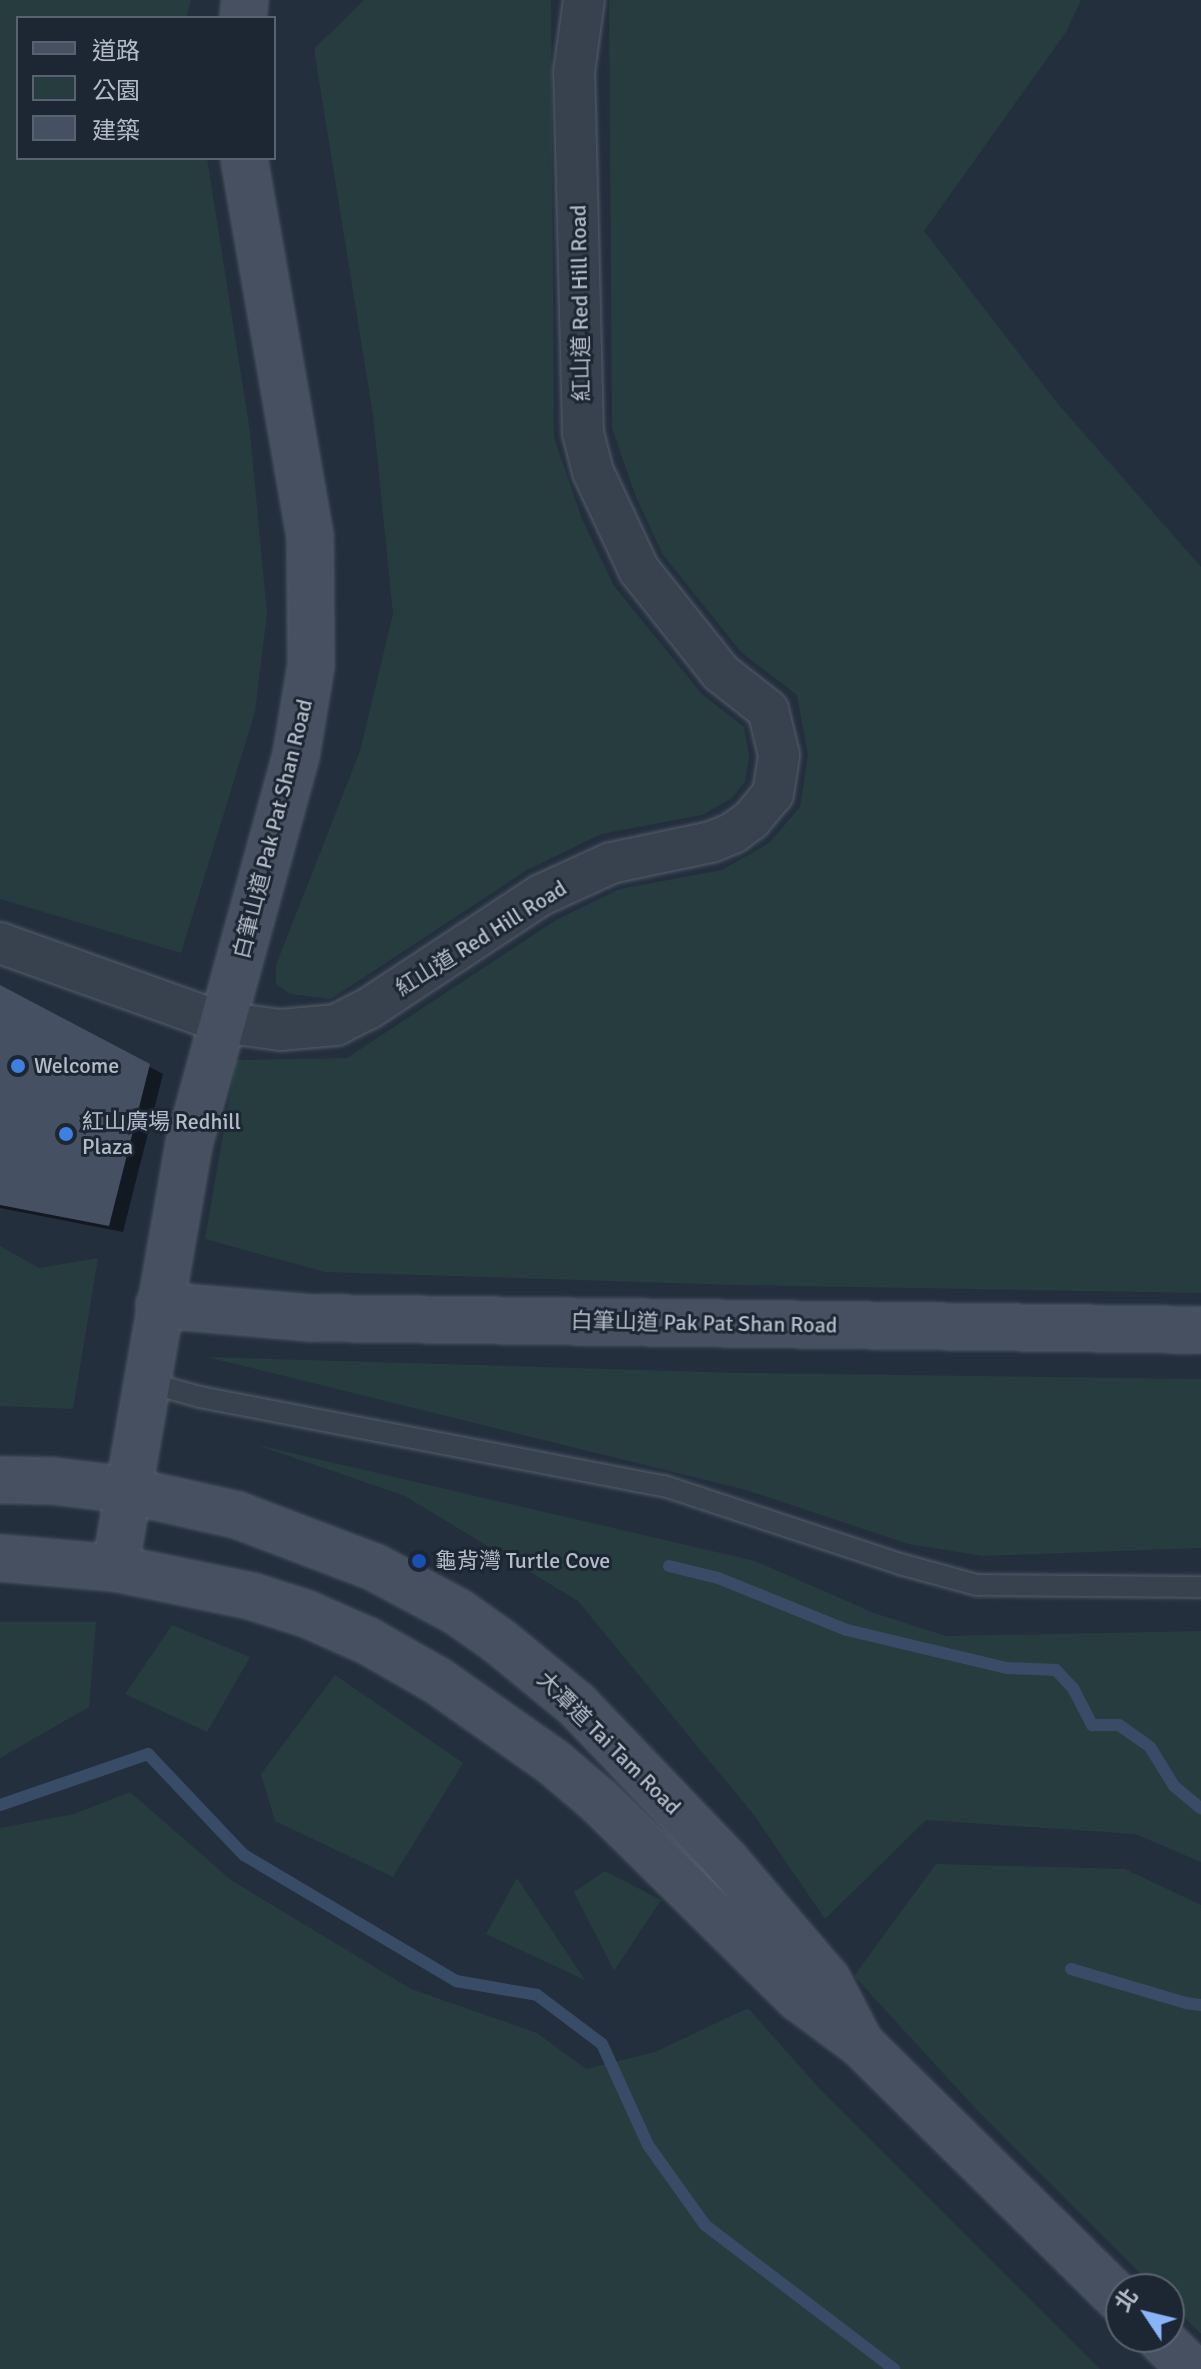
<!DOCTYPE html>
<html>
<head>
<meta charset="utf-8">
<style>
	body { margin:0 }
	#map { position:relative; width:1201px; height:2369px; overflow:hidden; background:#242f3e; font-family:Signika,"Noto Sans TC",sans-serif }
	div>[style] { position:absolute }
	.green>* { inset:0; background:#263c3f }
	.shadow>* { inset:0; background:#0007 }
	.stream>* { height:12px; margin:-6px; padding:0 6px; transform-origin:6px; border-radius:6px; background:#394c67 }
	.building>* { inset:0; background:#455162 }
	.roads { filter:drop-shadow(0 0 2px #565f6c) drop-shadow(0 0 2px #565f6c) }
	.lane>* { height:20px; margin:-10px; padding:0 10px; transform-origin:10px; border-radius:10px; background:#38414e }
	.street>* { height:40px; margin:-20px; padding:0 20px; transform-origin:20px; border-radius:20px; background:#38414e }
	.secondary>* { height:44px; margin:-22px; padding:0 22px; transform-origin:22px; border-radius:22px; background:#465061 }
	.dots>* { width:22px; height:22px; translate:-50% -50%; box-sizing:border-box; border:4px solid #1d2633; border-radius:50% }
	span { translate:-50% -50%; white-space:nowrap; text-align:center; line-height:1.15; -webkit-text-stroke:6px #1d2633; paint-order:stroke }
	.street-label { font-size:22px; color:#b4bcc9 }
	.poi-label { font-size:22px; color:#b4bcc9 }
	.left { translate:0 -50%; text-align:left }
	.legend { position:absolute; left:16px; top:16px; width:260px; height:144px; box-sizing:border-box; background:#1d2633; border:2px solid #59626f; margin:0; padding:10px 14px; list-style:none; font-size:24px; color:#b4bcc9 }
	.legend li { display:flex; align-items:center; gap:16px; height:40px }
	.legend b { width:40px; border:2px solid #59626f }
	.north { position:absolute; left:1105px; top:2273px; width:80px; height:80px; box-sizing:border-box; background:#1d2633; border:2px solid #59626f; border-radius:50%; rotate:305deg; font-size:22px; font-weight:700; line-height:32px; text-align:center; color:#b4bcc9 }
	.north::after { content:''; display:block; margin:auto; width:28px; height:36px; background:#8ab4f8; clip-path:polygon(50% 0,100% 100%,50% 72%,0 100%) }
</style>
</head>
<body>
<div id="map">
	<div class="green">
		<i style="clip-path:polygon(0 0,191px 0,186px 18px,18px 18px,18px 158px,207px 158px,250px 432px,267px 613px,255px 712px,181px 953px,0 899px)"></i>
		<i style="clip-path:polygon(364px 0,551px 0,554px 437px,582px 519px,614px 586px,702px 694px,744px 727px,749px 756px,745px 782px,732px 798px,702px 815px,601px 834px,527px 870px,331px 999px,290px 994px,276px 984px,276px 965px,360px 751px,393px 614px,373px 415px,314px 49px)"></i>
		<i style="clip-path:polygon(609px 0,1081px 0,1066px 32px,924px 231px,1058px 404px,1201px 567px,1201px 1293px,736px 1285px,325px 1272px,205px 1239px,236px 1060px,347px 1058px,556px 920px,619px 889px,722px 870px,769px 843px,800px 807px,808px 755px,797px 695px,741px 652px,663px 555px,636px 497px,612px 428px)"></i>
		<i style="clip-path:polygon(0 1246px,39px 1268px,98px 1258px,73px 1409px,0 1406px)"></i>
		<i style="clip-path:polygon(207px 1357px,742px 1373px,1201px 1379px,1201px 1548px,982px 1556px,909px 1544px,750px 1491px)"></i>
		<i style="clip-path:polygon(257px 1445px,755px 1561px,874px 1613px,946px 1636px,1201px 1631px,1201px 1862px,1135px 1834px,926px 1820px,825px 1919px,754px 1815px,578px 1601px,405px 1496px)"></i>
		<i style="clip-path:polygon(0 1622px,96px 1622px,89px 1707px,0 1758px)"></i>
		<i style="clip-path:polygon(172px 1625px,250px 1657px,207px 1732px,125px 1694px)"></i>
		<i style="clip-path:polygon(335px 1675px,463px 1763px,393px 1877px,275px 1821px,261px 1774px)"></i>
		<i style="clip-path:polygon(130px 1792px,231px 1880px,411px 1989px,537px 2033px,586px 2069px,655px 2052px,748px 2008px,818px 2087px,1100px 2369px,0 2369px,0 1828px,74px 1814px)"></i>
		<i style="clip-path:polygon(936px 1864px,1125px 1869px,1201px 1905px,1201px 2334px,1169px 2302px,1169px 2289px,1156px 2289px,978px 2111px,854px 1976px)"></i>
		<i style="clip-path:polygon(605px 1871px,661px 1900px,614px 1971px,574px 1892px)"></i>
		<i style="clip-path:polygon(517px 1878px,585px 1980px,486px 1934px)"></i>
	</div>
	<div class="shadow">
		<i style="clip-path:polygon(0 987px,163px 1074px,123px 1232px,0 1208px)"></i>
	</div>
	<div class="stream">
		<i style="left:669px;top:1566px;width:50px;rotate:13.8deg"></i>
		<i style="left:718px;top:1578px;width:139px;rotate:22deg"></i>
		<i style="left:847px;top:1630px;width:164px;rotate:13.4deg"></i>
		<i style="left:1007px;top:1668px;width:49px;rotate:2.3deg"></i>
		<i style="left:1056px;top:1670px;width:25px;rotate:47deg"></i>
		<i style="left:1073px;top:1688px;width:42px;rotate:62.8deg"></i>
		<i style="left:1092px;top:1725px;width:27px"></i>
		<i style="left:1119px;top:1725px;width:38px;rotate:35deg"></i>
		<i style="left:1150px;top:1747px;width:46px;rotate:58.4deg"></i>
		<i style="left:1174px;top:1786px;width:35px;rotate:40deg"></i>
		<i style="left:0;top:1805px;width:157px;rotate:-19deg"></i>
		<i style="left:148px;top:1754px;width:139px;rotate:46.5deg"></i>
		<i style="left:244px;top:1855px;width:247px;rotate:30.7deg"></i>
		<i style="left:456px;top:1981px;width:82px;rotate:9.8deg"></i>
		<i style="left:537px;top:1995px;width:81px;rotate:37deg"></i>
		<i style="left:602px;top:2044px;width:111px;rotate:65.5deg"></i>
		<i style="left:648px;top:2145px;width:98px;rotate:54.5deg"></i>
		<i style="left:705px;top:2225px;width:238px;rotate:37.3deg"></i>
		<i style="left:1071px;top:1969px;width:120px;rotate:16.5deg"></i>
		<i style="left:1186px;top:2003px;width:15px;rotate:8deg"></i>
	</div>
	<div class="building">
		<i style="clip-path:polygon(0 985px,150px 1064px,109px 1226px,0 1205px)"></i>
	</div>
	<div class="roads">
		<div class="lane">
			<i style="left:146px;top:1382px;width:56px;rotate:15.5deg"></i>
			<i style="left:200px;top:1397px;width:472px;rotate:10.9deg"></i>
			<i style="left:664px;top:1486px;width:249px;rotate:18.3deg"></i>
			<i style="left:900px;top:1564px;width:80px;rotate:15.3deg"></i>
			<i style="left:977px;top:1585px;width:224px;rotate:0.5deg"></i>
		</div>
		<div class="street">
			<i style="left:0;top:943px;width:235px;rotate:19.7deg"></i>
			<i style="left:221px;top:1022px;width:60px;rotate:7.7deg"></i>
			<i style="left:280px;top:1030px;width:56px;rotate:-5.1deg"></i>
			<i style="left:336px;top:1025px;width:36px;rotate:-27deg"></i>
			<i style="left:368px;top:1009px;width:207px;rotate:-33.4deg"></i>
			<i style="left:541px;top:895px;width:77px;rotate:-24.6deg"></i>
			<i style="left:611px;top:863px;width:102px;rotate:-11.9deg"></i>
			<i style="left:711px;top:842px;width:24px;rotate:-22deg"></i>
			<i style="left:733px;top:833px;width:22px;rotate:-36deg"></i>
			<i style="left:751px;top:820px;width:34px;rotate:-50deg"></i>
			<i style="left:773px;top:794px;width:39px;rotate:-81deg"></i>
			<i style="left:779px;top:755px;width:46px;rotate:-103.7deg"></i>
			<i style="left:768px;top:710px;width:60px;rotate:-141.8deg"></i>
			<i style="left:721px;top:673px;width:132px;rotate:-128.5deg"></i>
			<i style="left:639px;top:570px;width:108px;rotate:-115.1deg"></i>
			<i style="left:593px;top:472px;width:40px;rotate:-104.4deg"></i>
			<i style="left:583px;top:433px;width:361px;rotate:-91.4deg"></i>
			<i style="left:574px;top:72px;width:73px;rotate:-82.1deg"></i>
		</div>
		<div class="secondary">
			<i style="left:243px;top:18px;width:18px;rotate:-84deg"></i>
			<i style="left:159px;top:1305px;width:154px;rotate:4.9deg"></i>
			<i style="left:312px;top:1318px;width:889px;rotate:0.77deg"></i>
			<i style="left:0;top:1480px;width:53px;rotate:1.1deg"></i>
			<i style="left:53px;top:1481px;width:74px;rotate:7deg"></i>
			<i style="left:126px;top:1490px;width:114px;rotate:12.7deg"></i>
			<i style="left:237px;top:1515px;width:147px;rotate:20.8deg"></i>
			<i style="left:374px;top:1567px;width:95px;rotate:28.2deg"></i>
			<i style="left:458px;top:1612px;width:50px;rotate:35.3deg"></i>
			<i style="left:499px;top:1641px;width:101px;rotate:39.4deg"></i>
			<i style="left:577px;top:1705px;width:216px;rotate:46.3deg"></i>
			<i style="left:726px;top:1861px;width:157px;rotate:49.6deg"></i>
			<i style="left:828px;top:1981px;width:61px;rotate:62.6deg"></i>
			<i style="left:0;top:1558px;width:115px;rotate:5deg"></i>
			<i style="left:115px;top:1568px;width:139px;rotate:11.6deg"></i>
			<i style="left:251px;top:1596px;width:59px;rotate:17.8deg"></i>
			<i style="left:307px;top:1614px;width:67px;rotate:23.9deg"></i>
			<i style="left:368px;top:1641px;width:81px;rotate:29.7deg"></i>
			<i style="left:438px;top:1681px;width:139px;rotate:35.1deg"></i>
			<i style="left:552px;top:1761px;width:62px;rotate:40.4deg"></i>
			<i style="left:599px;top:1801px;width:281px;rotate:44.6deg"></i>
			<i style="left:799px;top:1998px;width:77px;rotate:36.6deg"></i>
			<i style="left:861px;top:2044px;width:365px;rotate:44.6deg"></i>
			<i style="left:115px;top:1568px;width:430px;rotate:-80.1deg"></i>
			<i style="left:189px;top:1144px;width:402px;rotate:-74.6deg"></i>
			<i style="left:296px;top:756px;width:92px;rotate:-80.6deg"></i>
			<i style="left:311px;top:665px;width:129px;rotate:-90.4deg"></i>
			<i style="left:310px;top:536px;width:384px;rotate:-99.9deg"></i>
			<i style="left:1159px;top:2337px;width:45px;rotate:45deg"></i>
		</div>
	</div>
	<div class="dots">
		<i style="left:18px;top:1066px;background:#3f7fe0"></i>
		<i style="left:66px;top:1134px;background:#3f7fe0"></i>
		<i style="left:419px;top:1561px;background:#1a4fb4"></i>
	</div>
	<div class="street-label">
		<span style="left:580px;top:303px;rotate:-91deg">紅山道 Red Hill Road</span>
		<span style="left:273px;top:829px;rotate:-76deg">白筆山道 Pak Pat Shan Road</span>
		<span style="left:481px;top:938px;rotate:-32deg">紅山道 Red Hill Road</span>
		<span style="left:704px;top:1323px;rotate:1deg">白筆山道 Pak Pat Shan Road</span>
		<span style="left:609px;top:1743px;rotate:45deg">大潭道 Tai Tam Road</span>
	</div>
	<div class="poi-label">
		<span class="left" style="left:34px;top:1066px">Welcome</span>
		<span class="left" style="left:82px;top:1134px">紅山廣場 Redhill<br>Plaza</span>
		<span class="left" style="left:435px;top:1561px">龜背灣 Turtle Cove</span>
	</div>
	<ul class="legend">
	<li><b style="height:10px;background:#465061"></b>道路</li>
	<li><b style="height:22px;background:#263c3f"></b>公園</li>
	<li><b style="height:22px;background:#455162"></b>建築</li>
	</ul>
	<div class="north">北</div>
</div>
</body>
</html>
